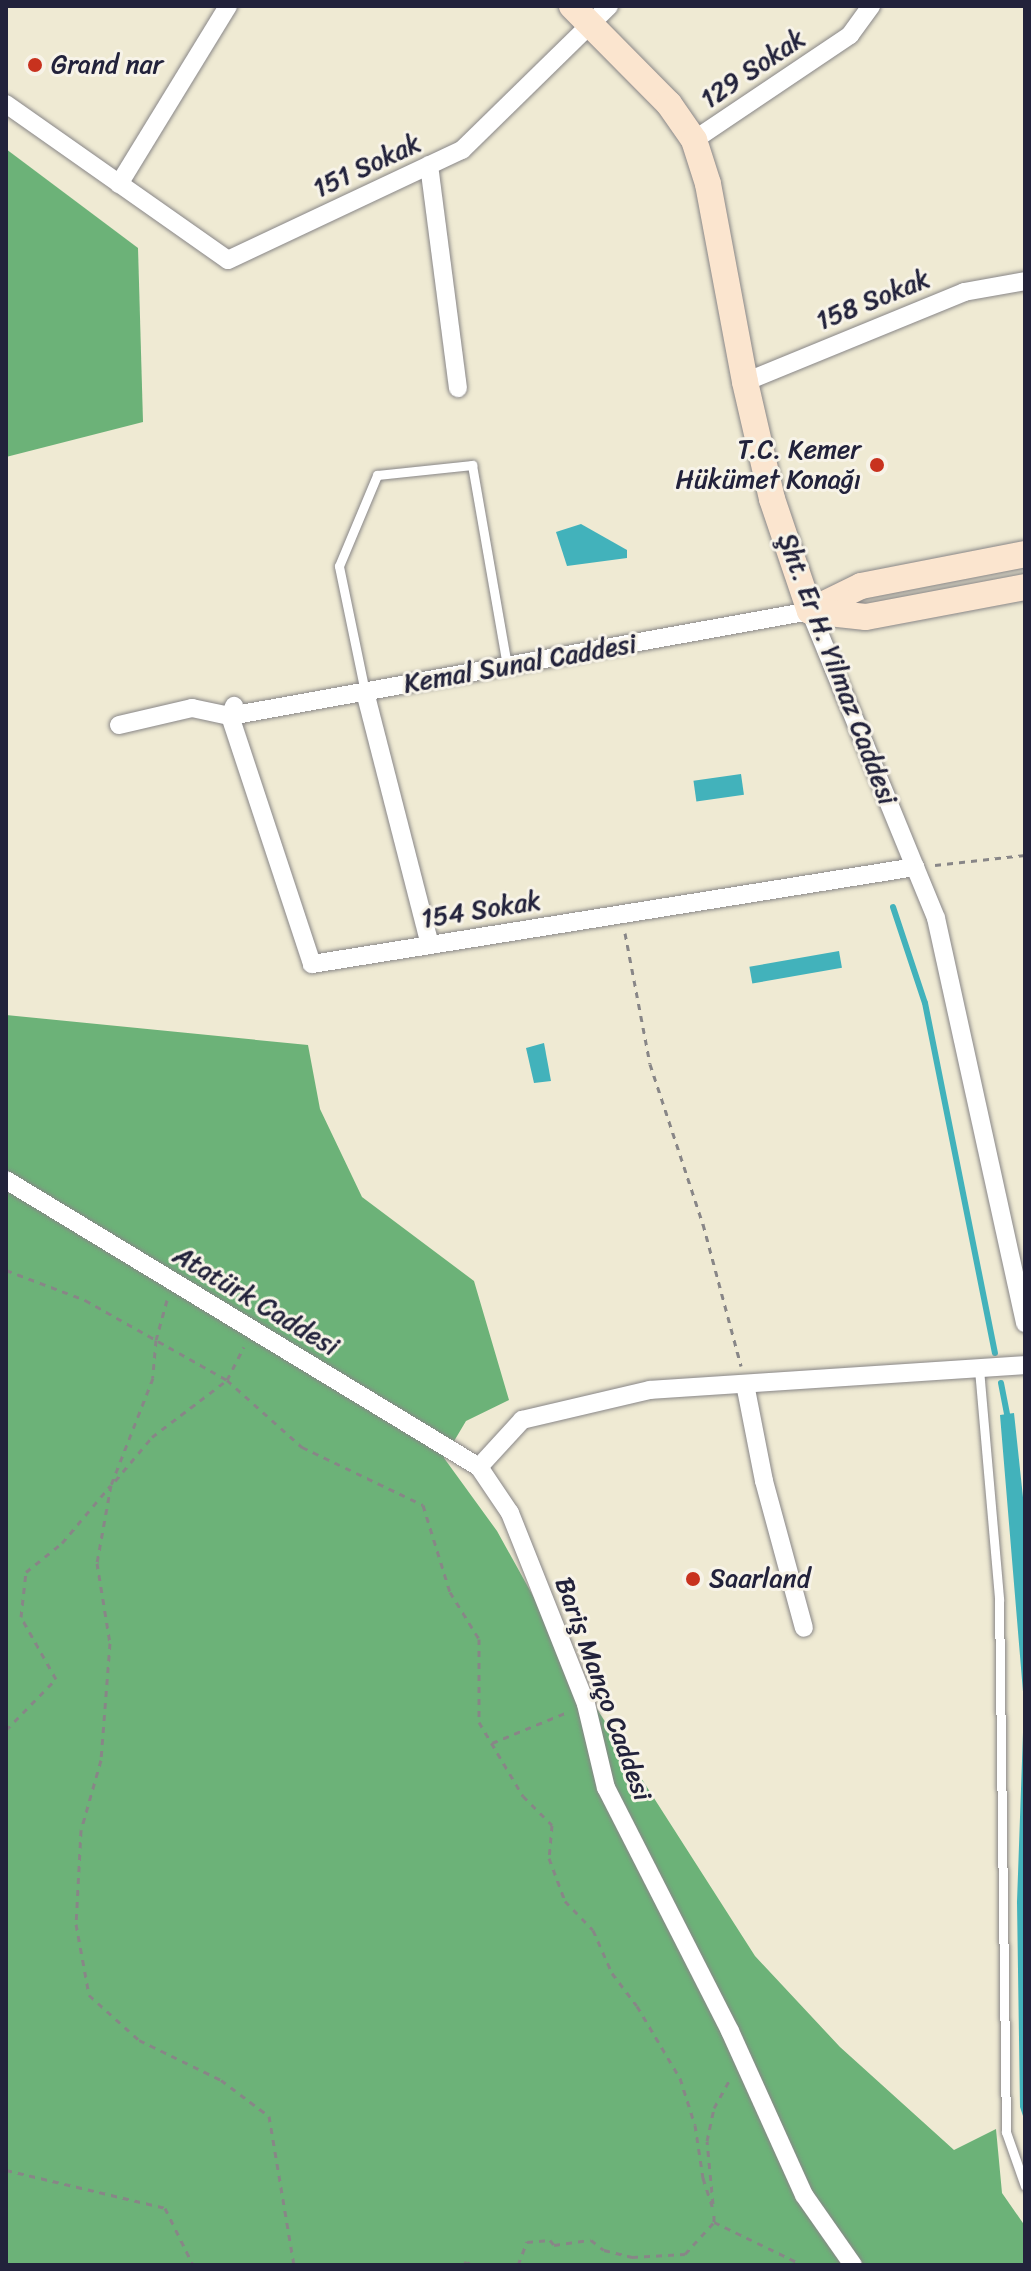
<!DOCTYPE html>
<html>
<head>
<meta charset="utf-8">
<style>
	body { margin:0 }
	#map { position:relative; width:1031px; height:2271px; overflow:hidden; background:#efead3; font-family:Sriracha,sans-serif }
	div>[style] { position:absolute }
	.forest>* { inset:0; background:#6cb278 }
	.water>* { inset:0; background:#42b2bb; transform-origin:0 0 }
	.stream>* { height:6px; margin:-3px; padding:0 3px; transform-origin:3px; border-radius:3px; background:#42b2bb }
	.path>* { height:3px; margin-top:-1.5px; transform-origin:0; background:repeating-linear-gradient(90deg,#888687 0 6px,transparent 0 12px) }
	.roads { filter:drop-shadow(0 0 2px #888687) drop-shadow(0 0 2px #888687) }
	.lane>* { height:9px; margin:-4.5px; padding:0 4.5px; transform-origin:4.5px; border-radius:4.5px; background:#fff }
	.street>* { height:18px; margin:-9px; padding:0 9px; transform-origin:9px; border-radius:9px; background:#fff }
	.secondary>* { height:26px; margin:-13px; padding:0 13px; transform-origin:13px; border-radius:13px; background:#fbe5cf }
	.dots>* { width:22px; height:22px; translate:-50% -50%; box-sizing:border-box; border:4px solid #f7f3e8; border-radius:50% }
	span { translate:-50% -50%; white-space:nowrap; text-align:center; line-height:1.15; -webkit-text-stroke:6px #f7f3e8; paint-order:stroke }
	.poi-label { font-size:26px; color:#22223b }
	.left { translate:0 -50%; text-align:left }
	.right { translate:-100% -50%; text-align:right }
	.street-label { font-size:26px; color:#22223b }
	.frame { position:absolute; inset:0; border:8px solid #22223b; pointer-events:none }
</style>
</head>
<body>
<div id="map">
	<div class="forest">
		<i style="clip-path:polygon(6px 149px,138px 248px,143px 422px,6px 457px)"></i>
		<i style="clip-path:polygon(6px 1015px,308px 1045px,320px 1109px,362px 1197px,474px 1281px,509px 1400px,466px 1421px,444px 1458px,497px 1531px,588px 1695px,755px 1956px,840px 2047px,954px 2150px,996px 2129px,1002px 2193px,1025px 2226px,1025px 2265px,6px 2265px)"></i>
	</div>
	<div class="water">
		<i style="clip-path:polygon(581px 524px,627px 550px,627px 558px,567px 566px,556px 532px)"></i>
		<i style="left:741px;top:774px;width:21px;height:48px;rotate:82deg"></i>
		<i style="left:839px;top:951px;width:17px;height:91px;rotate:80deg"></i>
		<i style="clip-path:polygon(544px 1043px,551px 1081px,534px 1083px,526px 1048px)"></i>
		<i style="clip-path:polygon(1014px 1413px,1025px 1516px,1025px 2122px,1020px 2107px,1017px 1902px,1024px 1704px,1000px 1415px)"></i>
	</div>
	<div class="stream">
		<i style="left:893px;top:907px;width:101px;rotate:71.6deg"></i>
		<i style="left:925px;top:1003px;width:357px;rotate:78.7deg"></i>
		<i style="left:1001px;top:1383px;width:32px;rotate:79deg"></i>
	</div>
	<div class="path">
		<i style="left:935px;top:865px;width:91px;rotate:-6.3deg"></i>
		<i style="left:625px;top:933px;width:133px;rotate:79.2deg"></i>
		<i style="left:650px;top:1064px;width:169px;rotate:71.7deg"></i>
		<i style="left:703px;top:1224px;width:147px;rotate:75deg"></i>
		<i style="left:6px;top:1270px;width:85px;rotate:20.8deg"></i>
		<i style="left:85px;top:1300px;width:163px;rotate:29.4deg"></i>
		<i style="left:227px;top:1380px;width:101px;rotate:41.8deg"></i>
		<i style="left:302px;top:1447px;width:134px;rotate:25.6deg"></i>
		<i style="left:423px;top:1505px;width:91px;rotate:72.8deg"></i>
		<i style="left:450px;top:1592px;width:55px;rotate:58.3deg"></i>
		<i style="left:479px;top:1639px;width:83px;rotate:90deg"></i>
		<i style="left:479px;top:1722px;width:86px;rotate:59.3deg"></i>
		<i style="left:523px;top:1796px;width:41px;rotate:45deg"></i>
		<i style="left:552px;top:1825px;width:33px;rotate:95deg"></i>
		<i style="left:549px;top:1858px;width:46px;rotate:69.6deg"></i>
		<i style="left:565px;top:1901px;width:40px;rotate:46deg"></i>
		<i style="left:593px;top:1930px;width:47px;rotate:66.2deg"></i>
		<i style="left:612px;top:1973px;width:41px;rotate:52.9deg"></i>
		<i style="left:637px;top:2006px;width:84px;rotate:59.2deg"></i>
		<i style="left:680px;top:2078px;width:49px;rotate:72.3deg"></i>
		<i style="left:695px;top:2125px;width:54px;rotate:81.4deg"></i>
		<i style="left:703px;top:2178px;width:35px;rotate:72deg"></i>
		<i style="left:167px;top:1300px;width:41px;rotate:105.4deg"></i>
		<i style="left:156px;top:1340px;width:38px;rotate:95deg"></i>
		<i style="left:153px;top:1378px;width:115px;rotate:111.4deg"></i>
		<i style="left:111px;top:1485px;width:79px;rotate:100.2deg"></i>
		<i style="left:97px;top:1563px;width:81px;rotate:80.8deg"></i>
		<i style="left:110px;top:1643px;width:117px;rotate:94.4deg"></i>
		<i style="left:101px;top:1760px;width:73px;rotate:105.9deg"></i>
		<i style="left:81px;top:1830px;width:94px;rotate:93deg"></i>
		<i style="left:76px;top:1924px;width:72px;rotate:79.6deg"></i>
		<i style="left:89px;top:1995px;width:67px;rotate:42deg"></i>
		<i style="left:139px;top:2040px;width:91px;rotate:26deg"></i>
		<i style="left:221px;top:2080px;width:60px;rotate:36.9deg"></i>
		<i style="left:269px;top:2116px;width:151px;rotate:80.5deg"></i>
		<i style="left:115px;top:1481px;width:57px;rotate:-49.9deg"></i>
		<i style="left:152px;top:1437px;width:94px;rotate:-37.2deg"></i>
		<i style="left:227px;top:1380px;width:37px;rotate:-63deg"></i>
		<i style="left:6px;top:1730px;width:71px;rotate:-45.6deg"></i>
		<i style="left:56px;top:1679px;width:71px;rotate:-119.4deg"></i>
		<i style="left:21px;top:1617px;width:45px;rotate:-83.7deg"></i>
		<i style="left:26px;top:1572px;width:46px;rotate:-38.9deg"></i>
		<i style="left:62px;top:1543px;width:75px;rotate:-49.9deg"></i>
		<i style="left:492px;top:1743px;width:84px;rotate:-22.3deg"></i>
		<i style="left:6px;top:2170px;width:163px;rotate:13.4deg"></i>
		<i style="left:165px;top:2208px;width:64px;rotate:63.8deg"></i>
		<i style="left:713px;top:2204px;width:63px;rotate:-95.4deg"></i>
		<i style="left:707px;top:2141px;width:34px;rotate:-78deg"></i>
		<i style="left:714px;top:2108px;width:35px;rotate:-61deg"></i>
		<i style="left:714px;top:2222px;width:99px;rotate:25.8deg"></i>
		<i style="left:452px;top:2265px;width:15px;rotate:-11deg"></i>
		<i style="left:467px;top:2262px;width:6px;rotate:31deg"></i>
		<i style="left:518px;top:2265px;width:25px;rotate:-69deg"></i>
		<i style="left:527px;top:2242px;width:23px;rotate:-5deg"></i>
		<i style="left:550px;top:2240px;width:6px;rotate:51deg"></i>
		<i style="left:554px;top:2245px;width:37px;rotate:-8deg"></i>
		<i style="left:591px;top:2240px;width:16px;rotate:38deg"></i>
		<i style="left:604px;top:2250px;width:29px;rotate:14deg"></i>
		<i style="left:632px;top:2257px;width:53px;rotate:-3.2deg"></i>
		<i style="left:685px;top:2254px;width:43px;rotate:-47.8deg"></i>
		<i style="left:714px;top:2222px;width:11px;rotate:-90deg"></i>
	</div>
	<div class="roads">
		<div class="lane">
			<i style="left:365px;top:692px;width:129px;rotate:-101.7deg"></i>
			<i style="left:339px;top:566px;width:99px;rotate:-67.3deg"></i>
			<i style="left:377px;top:475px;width:96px;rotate:-6deg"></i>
			<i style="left:472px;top:465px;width:204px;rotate:80.1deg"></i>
			<i style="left:979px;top:1369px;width:231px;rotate:85deg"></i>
			<i style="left:999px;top:1599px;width:533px;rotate:89.25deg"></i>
			<i style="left:1006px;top:2132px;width:57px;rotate:70.6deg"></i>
		</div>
		<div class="street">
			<i style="left:6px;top:104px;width:271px;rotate:35.1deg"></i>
			<i style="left:228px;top:260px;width:259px;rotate:-25.2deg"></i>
			<i style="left:462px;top:150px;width:206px;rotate:-44.4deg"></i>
			<i style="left:694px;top:140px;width:188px;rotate:-33.9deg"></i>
			<i style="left:850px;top:35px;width:36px;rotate:-54deg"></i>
			<i style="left:429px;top:165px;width:225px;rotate:82.6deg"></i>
			<i style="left:119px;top:184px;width:209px;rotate:-58.5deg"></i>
			<i style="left:745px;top:382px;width:237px;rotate:-22.3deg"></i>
			<i style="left:964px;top:292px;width:62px;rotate:-10.2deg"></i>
			<i style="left:365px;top:692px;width:261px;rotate:75.6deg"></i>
			<i style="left:119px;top:725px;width:75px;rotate:-13.1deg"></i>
			<i style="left:192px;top:708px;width:39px;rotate:12deg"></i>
			<i style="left:230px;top:716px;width:11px;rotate:-68deg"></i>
			<i style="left:915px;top:867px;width:611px;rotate:170.86deg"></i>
			<i style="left:312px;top:964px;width:261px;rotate:-108.3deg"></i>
			<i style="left:230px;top:716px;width:589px;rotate:-10.26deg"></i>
			<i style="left:810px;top:611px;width:277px;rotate:67.7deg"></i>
			<i style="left:915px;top:867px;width:55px;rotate:67.6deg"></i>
			<i style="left:936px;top:918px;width:415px;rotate:77.6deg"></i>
			<i style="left:6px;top:1180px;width:553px;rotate:31.25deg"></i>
			<i style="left:745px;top:1384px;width:99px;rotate:78.9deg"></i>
			<i style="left:764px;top:1481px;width:152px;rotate:74.8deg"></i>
			<i style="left:853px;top:2265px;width:85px;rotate:-125deg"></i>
			<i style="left:804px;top:2195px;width:180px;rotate:-114.3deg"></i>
			<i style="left:730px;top:2031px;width:273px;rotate:-117deg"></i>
			<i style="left:606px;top:1788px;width:86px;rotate:-103.4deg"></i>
			<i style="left:586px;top:1704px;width:206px;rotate:-111.7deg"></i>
			<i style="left:510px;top:1513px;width:55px;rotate:-124deg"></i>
			<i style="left:479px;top:1467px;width:64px;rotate:-47.5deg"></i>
			<i style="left:522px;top:1420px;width:131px;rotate:-13.2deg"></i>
			<i style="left:650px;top:1390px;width:376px;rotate:-3.8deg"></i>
		</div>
		<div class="secondary">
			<i style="left:572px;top:6px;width:138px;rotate:45.3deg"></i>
			<i style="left:669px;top:104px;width:44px;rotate:55.2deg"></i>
			<i style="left:694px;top:140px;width:46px;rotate:72.3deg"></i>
			<i style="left:708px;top:184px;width:201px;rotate:79.4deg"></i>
			<i style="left:745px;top:382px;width:120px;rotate:77deg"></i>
			<i style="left:772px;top:499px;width:118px;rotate:71.3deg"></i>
			<i style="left:810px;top:611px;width:57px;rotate:-26.1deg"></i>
			<i style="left:861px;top:586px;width:167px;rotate:-11deg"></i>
			<i style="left:810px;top:611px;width:56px;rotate:6.1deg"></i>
			<i style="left:866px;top:617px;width:162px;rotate:-10.7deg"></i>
		</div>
	</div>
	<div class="dots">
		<i style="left:35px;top:65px;background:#c8321e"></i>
		<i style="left:877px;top:465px;background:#c8321e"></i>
		<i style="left:693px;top:1579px;background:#c8321e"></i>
	</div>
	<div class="poi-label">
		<span class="left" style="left:51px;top:65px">Grand nar</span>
		<span class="right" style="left:861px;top:465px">T.C. Kemer<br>Hükümet Konağı</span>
		<span class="left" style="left:709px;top:1579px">Saarland</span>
	</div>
	<div class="street-label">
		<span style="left:753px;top:69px;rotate:-34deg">129 Sokak</span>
		<span style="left:367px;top:166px;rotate:-25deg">151 Sokak</span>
		<span style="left:873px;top:300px;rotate:-22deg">158 Sokak</span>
		<span style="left:520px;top:664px;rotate:-10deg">Kemal Sunal Caddesi</span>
		<span style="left:837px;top:669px;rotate:69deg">Şht. Er H. Yilmaz Caddesi</span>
		<span style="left:481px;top:910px;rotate:-9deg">154 Sokak</span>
		<span style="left:256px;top:1301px;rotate:31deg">Atatürk Caddesi</span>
		<span style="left:603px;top:1689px;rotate:70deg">Bariş Manço Caddesi</span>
	</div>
	<div class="frame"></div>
</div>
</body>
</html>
